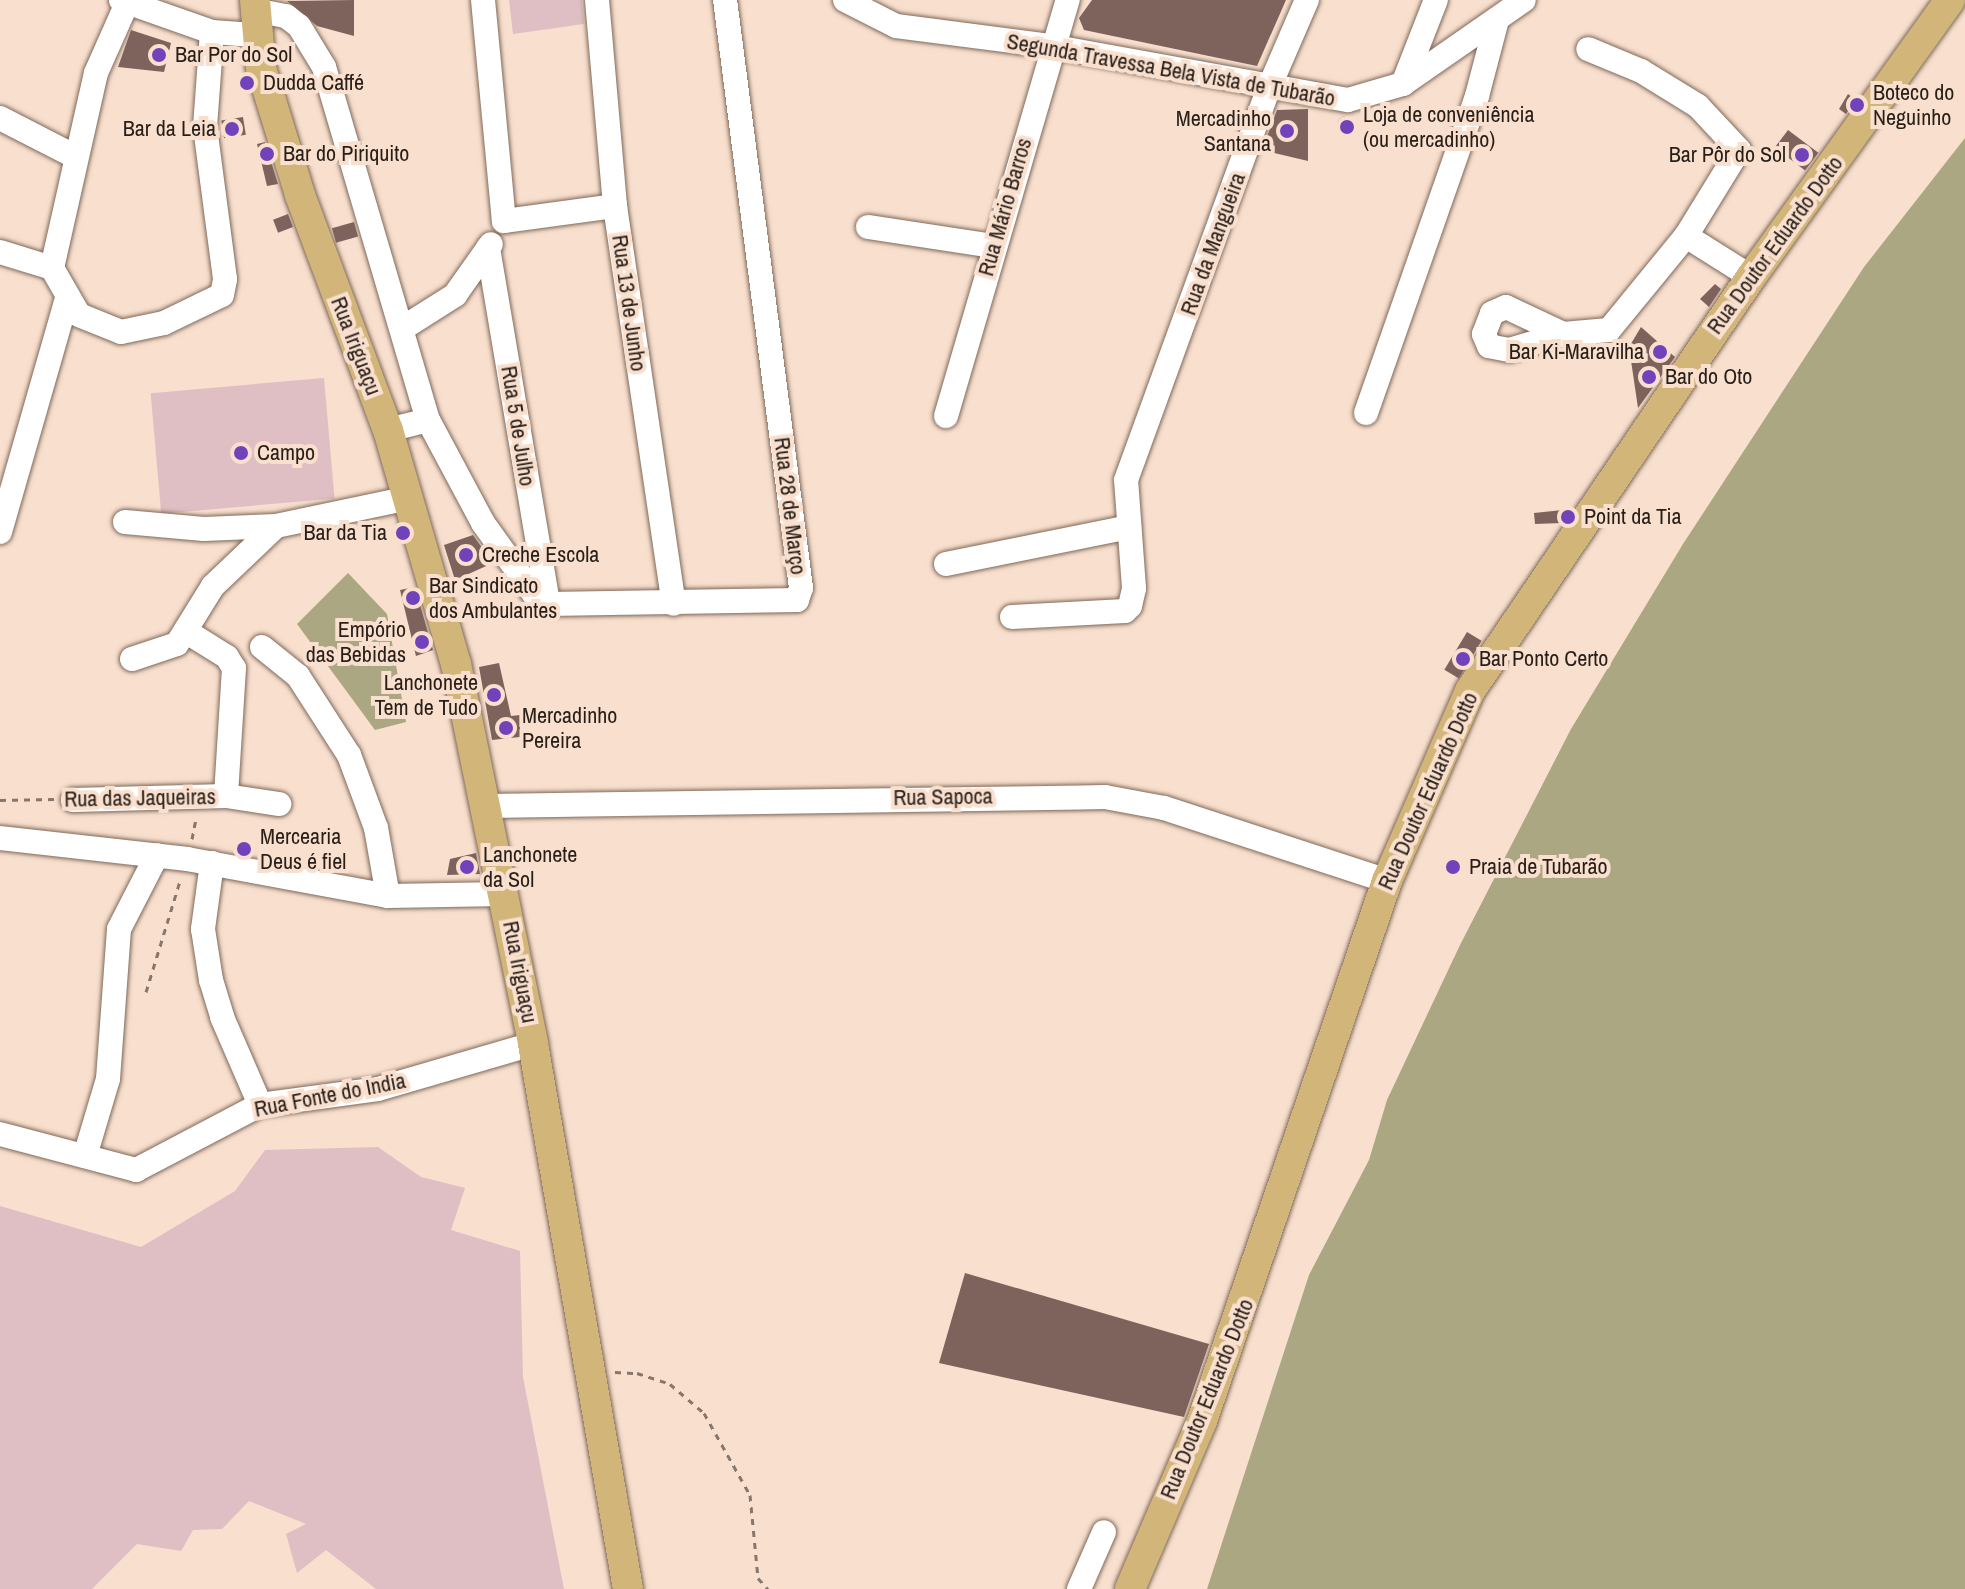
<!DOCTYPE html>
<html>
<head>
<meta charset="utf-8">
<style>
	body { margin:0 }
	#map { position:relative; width:1965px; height:1589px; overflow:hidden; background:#f9dfce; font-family:"Archivo Narrow",sans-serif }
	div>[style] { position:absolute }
	.green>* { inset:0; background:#dfbfc4; transform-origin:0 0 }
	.water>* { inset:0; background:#aaa782 }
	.building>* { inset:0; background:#7e635d; transform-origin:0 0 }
	.round { border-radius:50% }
	.path>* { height:3px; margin-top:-1.5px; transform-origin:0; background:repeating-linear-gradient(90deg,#87766b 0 6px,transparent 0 12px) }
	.roads { filter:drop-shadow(0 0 2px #7f695a) drop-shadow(0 0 2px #7f695a) }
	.minor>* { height:24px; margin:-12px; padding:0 12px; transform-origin:12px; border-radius:12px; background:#fff }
	.major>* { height:30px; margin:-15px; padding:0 15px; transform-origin:15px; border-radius:15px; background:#d1b579 }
	.dots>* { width:22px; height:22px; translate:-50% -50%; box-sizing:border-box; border:4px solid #f9dfce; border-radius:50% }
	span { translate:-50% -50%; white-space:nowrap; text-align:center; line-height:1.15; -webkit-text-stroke:8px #f9dfce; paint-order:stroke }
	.poi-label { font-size:22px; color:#271e18 }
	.left { translate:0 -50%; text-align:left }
	.right { translate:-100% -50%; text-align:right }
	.street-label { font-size:22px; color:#271e18 }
</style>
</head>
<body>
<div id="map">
	<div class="green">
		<i style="clip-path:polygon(509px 0,582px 0,584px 24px,513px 34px)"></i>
		<i style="left:324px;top:378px;width:121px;height:174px;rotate:85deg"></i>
		<i style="clip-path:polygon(378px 1147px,421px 1177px,465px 1188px,451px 1230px,520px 1251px,523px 1377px,564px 1589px,376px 1589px,326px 1550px,297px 1573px,286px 1534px,306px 1524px,249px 1501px,222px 1529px,193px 1530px,181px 1551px,137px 1544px,92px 1589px,0 1589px,0 1206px,141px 1247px,235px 1191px,265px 1150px)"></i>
	</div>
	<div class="water">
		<i style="clip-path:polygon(1965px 138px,1965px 1589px,1207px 1589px,1309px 1275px,1369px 1160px,1387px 1100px,1460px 945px,1571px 729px,1683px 544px,1864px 267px)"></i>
		<i style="clip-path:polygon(348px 573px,387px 614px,406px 722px,375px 730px,297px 624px)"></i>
	</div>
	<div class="building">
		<i style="clip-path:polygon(354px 0,354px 36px,317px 26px,287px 1px)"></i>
		<i style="clip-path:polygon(1092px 0,1286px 0,1257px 66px,1084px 30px,1079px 18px)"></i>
		<i style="clip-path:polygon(131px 30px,171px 43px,164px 72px,118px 67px)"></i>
		<i style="clip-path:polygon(1848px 94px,1856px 100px,1846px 114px,1839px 109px)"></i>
		<i style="clip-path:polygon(1308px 109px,1308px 161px,1262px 150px,1277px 110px)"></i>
		<i class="round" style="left:1337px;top:116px;width:18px;height:18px"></i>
		<i style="left:243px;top:117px;width:18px;height:22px;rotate:81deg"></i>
		<i style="left:1788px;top:130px;width:38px;height:22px;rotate:37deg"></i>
		<i style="clip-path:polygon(265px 142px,278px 184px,267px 186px,257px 144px)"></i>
		<i style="left:288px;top:214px;width:14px;height:16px;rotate:69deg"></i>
		<i style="left:354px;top:222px;width:15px;height:23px;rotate:74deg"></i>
		<i style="clip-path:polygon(1715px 284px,1721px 289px,1709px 307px,1700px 299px)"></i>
		<i style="clip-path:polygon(1641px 327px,1675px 357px,1638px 408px,1629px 347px)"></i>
		<i style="clip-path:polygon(1572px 509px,1562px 523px,1535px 524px,1534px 513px)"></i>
		<i style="clip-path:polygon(473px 535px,493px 563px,455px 580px,444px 545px)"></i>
		<i style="clip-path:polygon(415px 587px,433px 650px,416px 656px,400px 590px)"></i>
		<i style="left:1467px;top:632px;width:17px;height:44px;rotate:31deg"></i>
		<i style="clip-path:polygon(499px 663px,511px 716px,520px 715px,520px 737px,492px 740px,479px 667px)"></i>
		<i style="clip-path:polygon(476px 853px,480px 874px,447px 875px,450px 859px)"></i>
		<i style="clip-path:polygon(965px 1273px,1209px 1344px,1184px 1417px,939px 1363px)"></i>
	</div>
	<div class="path">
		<i style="left:0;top:800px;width:54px;rotate:-1.1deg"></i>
		<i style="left:192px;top:839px;width:20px;rotate:-79deg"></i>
		<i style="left:146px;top:992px;width:116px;rotate:-73deg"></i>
		<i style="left:615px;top:1372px;width:22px;rotate:3deg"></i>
		<i style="left:637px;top:1373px;width:35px;rotate:18deg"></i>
		<i style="left:670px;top:1384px;width:45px;rotate:40.5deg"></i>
		<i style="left:704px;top:1413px;width:94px;rotate:60.7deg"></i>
		<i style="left:750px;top:1495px;width:83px;rotate:84.5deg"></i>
		<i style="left:758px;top:1578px;width:15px;rotate:48deg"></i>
	</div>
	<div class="roads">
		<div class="minor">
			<i style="left:121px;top:0;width:96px;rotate:19.4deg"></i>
			<i style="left:212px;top:32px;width:42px;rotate:4.1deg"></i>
			<i style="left:483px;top:0;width:222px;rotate:84.6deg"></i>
			<i style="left:597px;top:0;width:207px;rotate:85deg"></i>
			<i style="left:615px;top:206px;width:402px;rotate:81.6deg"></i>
			<i style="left:845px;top:0;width:57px;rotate:27deg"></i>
			<i style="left:896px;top:26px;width:155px;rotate:7.4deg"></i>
			<i style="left:1050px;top:46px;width:303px;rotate:10.3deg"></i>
			<i style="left:1348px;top:100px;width:57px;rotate:-16.2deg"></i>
			<i style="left:1403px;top:84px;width:147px;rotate:-34.8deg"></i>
			<i style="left:254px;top:10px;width:33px;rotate:11deg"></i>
			<i style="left:286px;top:16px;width:16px;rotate:38deg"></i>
			<i style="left:299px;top:26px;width:48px;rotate:58.6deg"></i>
			<i style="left:324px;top:67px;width:368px;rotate:73.6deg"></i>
			<i style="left:1403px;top:84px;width:90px;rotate:-68.6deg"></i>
			<i style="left:0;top:118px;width:83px;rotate:27.2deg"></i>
			<i style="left:504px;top:221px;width:112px;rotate:-7.7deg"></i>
			<i style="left:868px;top:227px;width:127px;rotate:8.6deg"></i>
			<i style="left:1686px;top:236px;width:77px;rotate:32.2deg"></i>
			<i style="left:488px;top:248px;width:361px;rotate:80.4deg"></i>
			<i style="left:0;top:252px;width:54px;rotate:17.1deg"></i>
			<i style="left:52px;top:268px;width:54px;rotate:60.1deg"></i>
			<i style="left:79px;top:315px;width:45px;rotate:22deg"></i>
			<i style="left:121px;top:332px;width:44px;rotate:-11.8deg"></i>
			<i style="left:164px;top:323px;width:64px;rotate:-25.8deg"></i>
			<i style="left:222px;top:295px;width:16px;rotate:-79deg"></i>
			<i style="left:225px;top:279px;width:153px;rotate:-97.5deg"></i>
			<i style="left:205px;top:127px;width:95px;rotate:-85.8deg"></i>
			<i style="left:52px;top:268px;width:200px;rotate:-77.3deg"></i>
			<i style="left:96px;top:73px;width:77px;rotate:-66.1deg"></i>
			<i style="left:403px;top:328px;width:62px;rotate:-32.4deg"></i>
			<i style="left:455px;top:295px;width:62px;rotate:-54.8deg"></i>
			<i style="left:1563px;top:334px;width:56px;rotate:163.5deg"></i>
			<i style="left:1509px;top:350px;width:20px;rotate:-169deg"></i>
			<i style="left:1489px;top:346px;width:13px;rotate:-113deg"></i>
			<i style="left:1484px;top:334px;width:22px;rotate:-69deg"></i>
			<i style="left:1492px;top:313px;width:15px;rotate:-23deg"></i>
			<i style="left:1506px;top:307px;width:63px;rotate:25.3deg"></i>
			<i style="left:1563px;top:334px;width:46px;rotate:-5deg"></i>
			<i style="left:1609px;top:330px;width:122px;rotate:-50.7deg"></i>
			<i style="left:1686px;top:236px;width:101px;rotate:-58.4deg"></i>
			<i style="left:1739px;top:150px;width:60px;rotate:-133deg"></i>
			<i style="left:1698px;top:106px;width:67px;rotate:-148.4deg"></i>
			<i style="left:1641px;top:71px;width:57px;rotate:-157.5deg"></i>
			<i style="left:1366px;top:413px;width:336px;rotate:-70.7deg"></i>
			<i style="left:1477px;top:96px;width:79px;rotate:-75.3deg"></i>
			<i style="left:946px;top:416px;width:434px;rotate:-73.7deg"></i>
			<i style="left:388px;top:430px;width:41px;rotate:-14deg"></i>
			<i style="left:428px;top:420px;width:117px;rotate:61.9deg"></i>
			<i style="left:483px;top:523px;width:87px;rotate:54.3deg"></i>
			<i style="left:534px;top:594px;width:17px;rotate:36deg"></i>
			<i style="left:548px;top:604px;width:249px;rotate:-0.9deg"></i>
			<i style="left:797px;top:600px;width:13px;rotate:-72deg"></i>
			<i style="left:801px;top:588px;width:593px;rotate:-97.36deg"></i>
			<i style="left:125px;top:522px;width:79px;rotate:5.1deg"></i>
			<i style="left:204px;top:529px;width:72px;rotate:-2.4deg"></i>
			<i style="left:276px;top:526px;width:136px;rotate:-11.9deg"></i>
			<i style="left:0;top:532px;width:242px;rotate:-74deg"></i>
			<i style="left:946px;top:564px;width:187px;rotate:-11.4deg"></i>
			<i style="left:1012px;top:617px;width:113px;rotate:-3deg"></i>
			<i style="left:1125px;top:611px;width:7px;rotate:-45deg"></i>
			<i style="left:1130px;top:606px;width:18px;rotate:-77deg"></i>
			<i style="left:1134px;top:588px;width:108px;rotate:-94.2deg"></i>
			<i style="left:1126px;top:480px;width:415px;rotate:-70deg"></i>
			<i style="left:1268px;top:90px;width:98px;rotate:-66.6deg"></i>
			<i style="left:187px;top:632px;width:47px;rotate:32deg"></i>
			<i style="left:227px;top:657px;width:13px;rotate:58deg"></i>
			<i style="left:234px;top:668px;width:128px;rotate:93.6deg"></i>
			<i style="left:262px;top:647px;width:46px;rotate:38.9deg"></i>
			<i style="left:298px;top:676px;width:94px;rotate:57.2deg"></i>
			<i style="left:349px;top:755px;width:78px;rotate:69.7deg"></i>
			<i style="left:376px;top:828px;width:69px;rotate:80deg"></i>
			<i style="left:132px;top:659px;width:47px;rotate:-18.4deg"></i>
			<i style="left:177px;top:644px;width:68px;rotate:-58.2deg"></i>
			<i style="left:213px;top:586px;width:87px;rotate:-43.6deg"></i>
			<i style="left:73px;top:800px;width:153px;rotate:-1.5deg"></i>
			<i style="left:226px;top:796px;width:54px;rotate:8.6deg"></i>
			<i style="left:487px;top:806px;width:618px;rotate:-0.83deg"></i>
			<i style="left:1105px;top:797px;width:60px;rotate:10.6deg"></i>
			<i style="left:1164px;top:808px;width:235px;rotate:18.1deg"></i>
			<i style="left:0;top:838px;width:188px;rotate:6.4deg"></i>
			<i style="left:187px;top:859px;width:204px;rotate:10.4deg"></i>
			<i style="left:388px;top:896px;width:117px;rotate:-1deg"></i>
			<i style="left:212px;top:863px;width:67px;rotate:97.8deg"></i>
			<i style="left:203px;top:929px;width:52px;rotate:81.1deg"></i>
			<i style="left:211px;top:980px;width:39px;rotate:73deg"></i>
			<i style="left:222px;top:1017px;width:96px;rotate:66.6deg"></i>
			<i style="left:0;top:1134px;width:141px;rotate:14.8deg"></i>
			<i style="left:136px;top:1170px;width:140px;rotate:-27.7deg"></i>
			<i style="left:260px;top:1105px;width:119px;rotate:-7.7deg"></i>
			<i style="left:378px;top:1089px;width:161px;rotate:-16.2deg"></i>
			<i style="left:85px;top:1156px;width:80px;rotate:-73.4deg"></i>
			<i style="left:108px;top:1079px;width:150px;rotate:-85.8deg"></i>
			<i style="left:119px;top:929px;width:83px;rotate:-62.8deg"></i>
			<i style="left:1079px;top:1589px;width:62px;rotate:-66.3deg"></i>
		</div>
		<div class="major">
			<i style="left:255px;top:0;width:68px;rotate:85deg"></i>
			<i style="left:261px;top:68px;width:133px;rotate:72.9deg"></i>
			<i style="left:300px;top:195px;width:251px;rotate:69.5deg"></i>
			<i style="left:388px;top:430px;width:244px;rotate:73.8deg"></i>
			<i style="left:456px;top:664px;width:388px;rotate:78.5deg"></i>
			<i style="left:533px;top:1044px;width:553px;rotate:80.11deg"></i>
			<i style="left:1130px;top:1589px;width:183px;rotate:-66.8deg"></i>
			<i style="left:1202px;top:1421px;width:571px;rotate:-71.09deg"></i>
			<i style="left:1387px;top:881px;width:207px;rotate:-66.4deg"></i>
			<i style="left:1470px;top:691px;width:500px;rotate:-55.83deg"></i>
			<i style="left:1751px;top:277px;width:341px;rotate:-54.3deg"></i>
		</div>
	</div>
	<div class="dots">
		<i style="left:159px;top:55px;background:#7143bb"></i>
		<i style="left:247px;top:83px;background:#7143bb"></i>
		<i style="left:1857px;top:105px;background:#7143bb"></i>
		<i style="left:1347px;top:127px;background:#7143bb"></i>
		<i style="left:232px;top:129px;background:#7143bb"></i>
		<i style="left:1287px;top:131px;background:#7143bb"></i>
		<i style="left:267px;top:154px;background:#7143bb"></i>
		<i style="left:1802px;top:155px;background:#7143bb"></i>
		<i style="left:1660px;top:352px;background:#7143bb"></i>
		<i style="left:1649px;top:377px;background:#7143bb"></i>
		<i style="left:241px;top:453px;background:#7143bb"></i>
		<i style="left:1568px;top:517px;background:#7143bb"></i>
		<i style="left:403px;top:533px;background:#7143bb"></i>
		<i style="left:466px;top:555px;background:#7143bb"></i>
		<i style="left:413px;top:598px;background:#7143bb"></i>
		<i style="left:422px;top:642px;background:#7143bb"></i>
		<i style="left:1463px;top:659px;background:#7143bb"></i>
		<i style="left:494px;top:695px;background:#7143bb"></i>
		<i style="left:506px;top:728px;background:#7143bb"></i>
		<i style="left:244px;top:849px;background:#7143bb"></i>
		<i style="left:467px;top:867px;background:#7143bb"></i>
		<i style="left:1453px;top:867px;background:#7143bb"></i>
	</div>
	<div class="poi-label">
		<span class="left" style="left:175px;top:55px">Bar Por do Sol</span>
		<span class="left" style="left:263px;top:83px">Dudda Caffé</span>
		<span class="left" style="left:1873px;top:105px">Boteco do<br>Neguinho</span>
		<span class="left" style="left:1363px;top:127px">Loja de conveniência<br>(ou mercadinho)</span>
		<span class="right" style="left:1271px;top:131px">Mercadinho<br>Santana</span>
		<span class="right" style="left:216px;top:129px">Bar da Leia</span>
		<span class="left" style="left:283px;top:154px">Bar do Piriquito</span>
		<span class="right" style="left:1786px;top:155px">Bar Pôr do Sol</span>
		<span class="right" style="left:1644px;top:352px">Bar Ki-Maravilha</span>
		<span class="left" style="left:1665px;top:377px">Bar do Oto</span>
		<span class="left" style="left:257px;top:453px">Campo</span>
		<span class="left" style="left:1584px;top:517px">Point da Tia</span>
		<span class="right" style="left:387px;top:533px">Bar da Tia</span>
		<span class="left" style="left:482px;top:555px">Creche Escola</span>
		<span class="left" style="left:429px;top:598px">Bar Sindicato<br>dos Ambulantes</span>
		<span class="right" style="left:406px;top:642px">Empório<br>das Bebidas</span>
		<span class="left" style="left:1479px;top:659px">Bar Ponto Certo</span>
		<span class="right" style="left:478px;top:695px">Lanchonete<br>Tem de Tudo</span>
		<span class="left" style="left:522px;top:728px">Mercadinho<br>Pereira</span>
		<span class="left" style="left:260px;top:849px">Mercearia<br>Deus é fiel</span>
		<span class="left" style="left:483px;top:867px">Lanchonete<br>da Sol</span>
		<span class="left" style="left:1469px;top:867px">Praia de Tubarão</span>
	</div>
	<div class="street-label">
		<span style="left:1171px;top:70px;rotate:10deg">Segunda Travessa Bela Vista de Tubarão</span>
		<span style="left:1005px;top:207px;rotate:-74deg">Rua Mário Barros</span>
		<span style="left:1213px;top:244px;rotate:-70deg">Rua da Mangueira</span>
		<span style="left:1775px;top:245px;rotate:-54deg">Rua Doutor Eduardo Dotto</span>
		<span style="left:629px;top:303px;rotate:82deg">Rua 13 de Junho</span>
		<span style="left:356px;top:346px;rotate:69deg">Rua Iriguaçu</span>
		<span style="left:518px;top:426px;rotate:81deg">Rua 5 de Julho</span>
		<span style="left:790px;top:506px;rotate:83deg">Rua 28 de Março</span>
		<span style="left:1428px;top:791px;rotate:-66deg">Rua Doutor Eduardo Dotto</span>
		<span style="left:943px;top:797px;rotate:-1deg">Rua Sapoca</span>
		<span style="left:140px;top:798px;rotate:-1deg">Rua das Jaqueiras</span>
		<span style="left:520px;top:972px;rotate:79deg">Rua Iriguaçu</span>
		<span style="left:330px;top:1095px;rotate:-11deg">Rua Fonte do India</span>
		<span style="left:1207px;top:1399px;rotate:-68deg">Rua Doutor Eduardo Dotto</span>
	</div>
</div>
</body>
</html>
